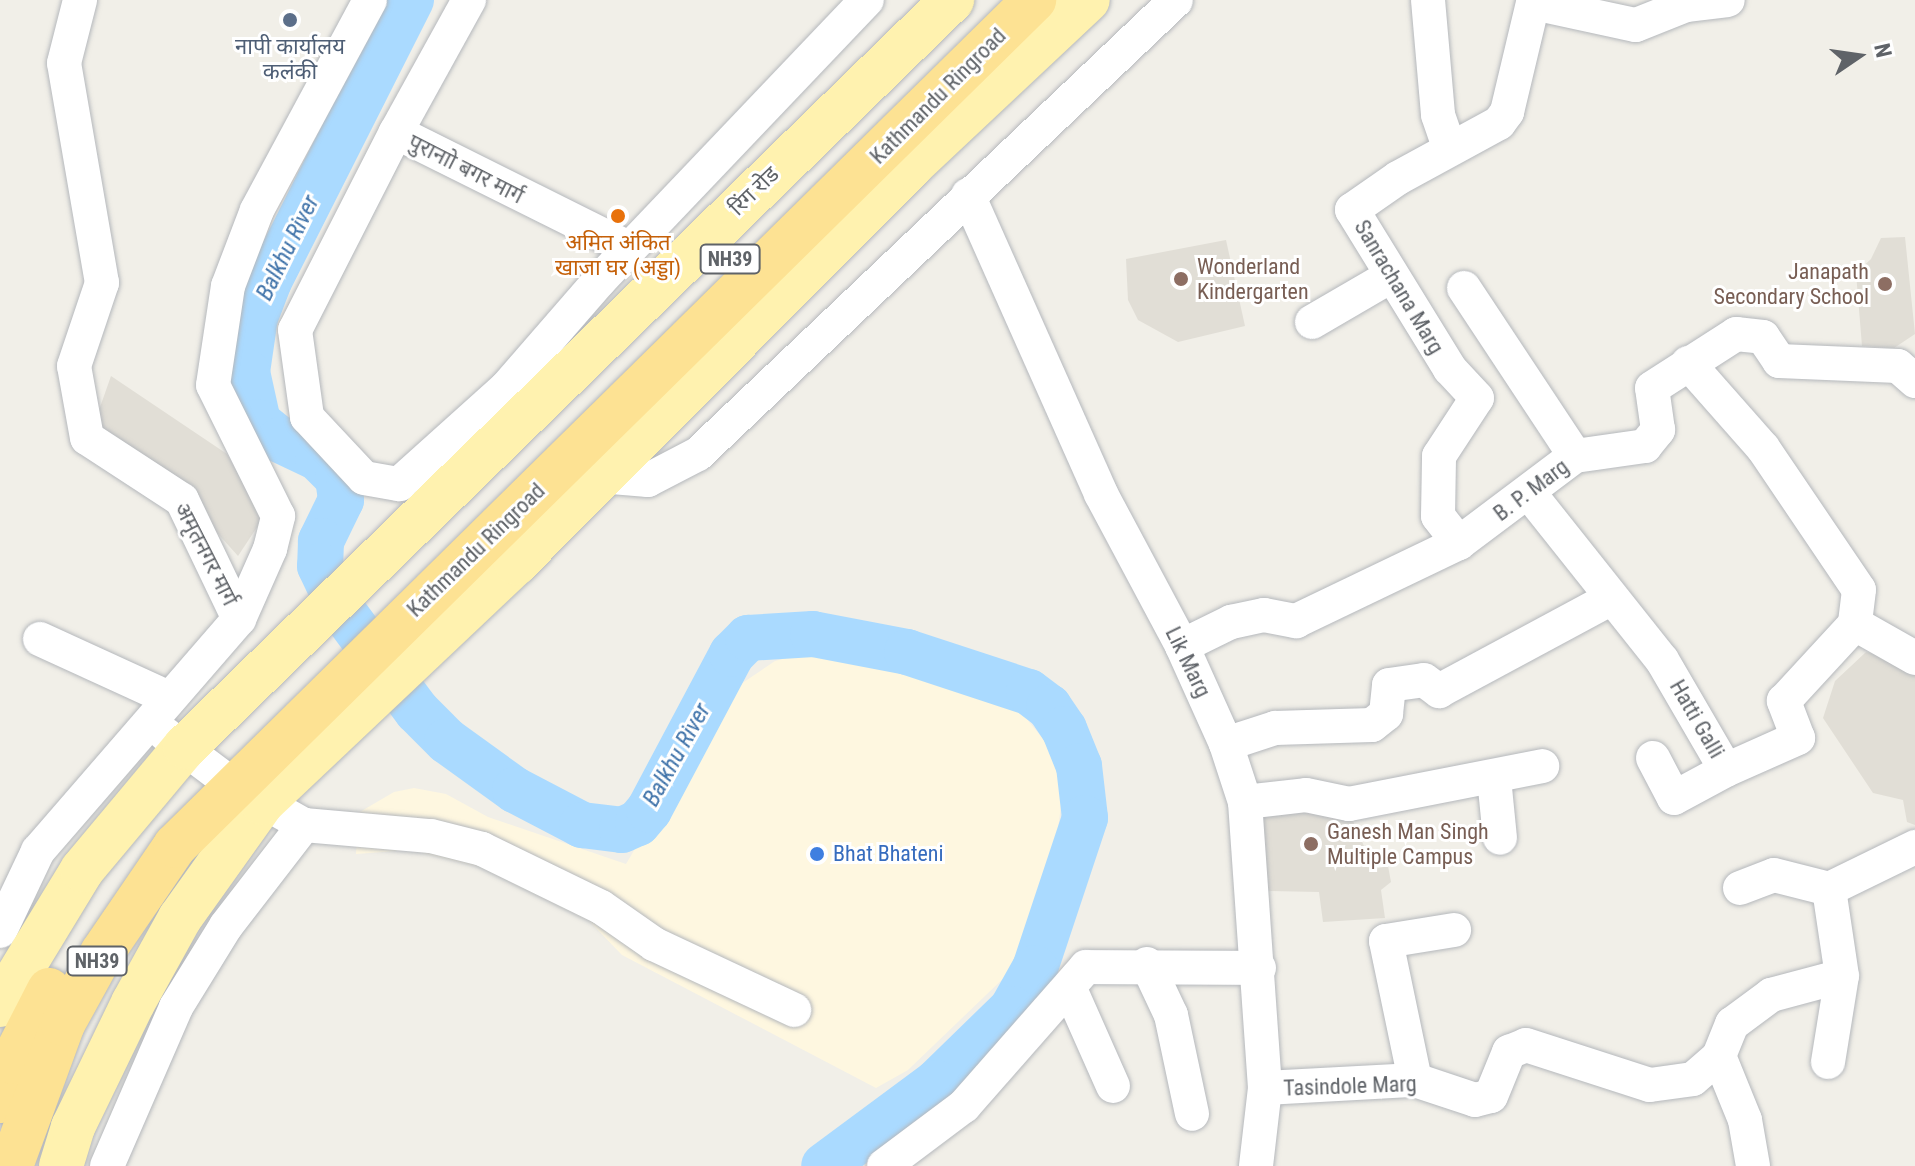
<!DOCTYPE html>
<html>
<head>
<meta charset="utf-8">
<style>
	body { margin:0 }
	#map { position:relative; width:1915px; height:1166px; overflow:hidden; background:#f1efe8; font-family:"Roboto Condensed","Noto Sans Devanagari",sans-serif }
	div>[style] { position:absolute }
	.commercial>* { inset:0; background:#fef7e0 }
	.education>* { inset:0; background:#e1ded6 }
	.river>* { height:46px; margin:-23px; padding:0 23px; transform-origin:23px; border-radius:23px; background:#aadaff }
	.roads { filter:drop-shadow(0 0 2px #b5b8bc) drop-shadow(0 0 2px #b5b8bc) }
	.minor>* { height:34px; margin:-17px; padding:0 17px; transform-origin:17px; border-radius:17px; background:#fff }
	.major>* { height:44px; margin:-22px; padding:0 22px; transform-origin:22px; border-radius:22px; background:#fff2af }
	.highway>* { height:44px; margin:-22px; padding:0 22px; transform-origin:22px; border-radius:22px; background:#fde293 }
	.dots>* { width:22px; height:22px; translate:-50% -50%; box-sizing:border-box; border:4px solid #fff; border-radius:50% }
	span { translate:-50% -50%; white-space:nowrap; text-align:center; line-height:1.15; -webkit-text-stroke:6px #fff; paint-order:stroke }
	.shield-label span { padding:2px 6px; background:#fff; border:2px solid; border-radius:6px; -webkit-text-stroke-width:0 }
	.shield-label { font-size:20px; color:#5f6368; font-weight:700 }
	.service-label { font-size:22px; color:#4e5e75 }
	.street-label { font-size:22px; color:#5f6368 }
	.food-label { font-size:22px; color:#c56008 }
	.education-label { font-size:22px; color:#785e54 }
	.left { translate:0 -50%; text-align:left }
	.right { translate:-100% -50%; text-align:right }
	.shop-label { font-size:22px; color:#366cbe }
	.water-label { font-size:24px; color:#4174aa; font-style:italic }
	.north { position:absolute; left:1819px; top:16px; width:80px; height:80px; -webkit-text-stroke:6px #fff; paint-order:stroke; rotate:77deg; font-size:22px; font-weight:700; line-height:32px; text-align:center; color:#5f6368 }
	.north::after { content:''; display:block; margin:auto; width:28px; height:36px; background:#5f6368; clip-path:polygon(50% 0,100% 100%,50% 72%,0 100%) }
</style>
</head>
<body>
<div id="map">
	<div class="commercial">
		<i style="clip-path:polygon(813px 651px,874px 657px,1021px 712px,1048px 745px,1064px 783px,1056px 844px,1011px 971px,908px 1070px,876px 1088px,622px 955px,589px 921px,479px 867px,410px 850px,356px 854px,358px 813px,394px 792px,414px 788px,446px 794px,488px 817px,626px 864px,707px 727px,738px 686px,775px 661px)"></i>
	</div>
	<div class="education">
		<i style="clip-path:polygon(1905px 237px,1915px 334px,1894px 348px,1862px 346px,1856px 273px,1871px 259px,1881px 238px)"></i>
		<i style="clip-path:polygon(1226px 240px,1245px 326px,1178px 342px,1138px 320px,1128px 300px,1126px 259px)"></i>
		<i style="clip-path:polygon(111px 376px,227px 454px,263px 518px,238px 556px,177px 488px,92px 430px)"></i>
		<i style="clip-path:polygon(1866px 652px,1915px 664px,1915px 825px,1907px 822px,1903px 800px,1873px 793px,1823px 718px,1835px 681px)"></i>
		<i style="clip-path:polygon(1306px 797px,1353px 821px,1374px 869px,1388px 866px,1391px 882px,1381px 890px,1385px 918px,1323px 922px,1319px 892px,1265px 891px,1256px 803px)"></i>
	</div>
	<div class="river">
		<i style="left:411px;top:0;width:315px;rotate:116.8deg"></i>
		<i style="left:269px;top:281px;width:39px;rotate:111deg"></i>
		<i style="left:255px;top:317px;width:56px;rotate:98.3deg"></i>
		<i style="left:247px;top:372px;width:51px;rotate:77.6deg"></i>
		<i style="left:258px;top:422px;width:28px;rotate:39deg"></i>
		<i style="left:280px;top:440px;width:42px;rotate:25.3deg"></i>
		<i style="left:318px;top:458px;width:28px;rotate:45deg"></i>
		<i style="left:338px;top:478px;width:22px;rotate:82deg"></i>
		<i style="left:341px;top:500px;width:46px;rotate:116deg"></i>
		<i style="left:321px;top:541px;width:25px;rotate:92deg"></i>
		<i style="left:320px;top:566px;width:44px;rotate:64.6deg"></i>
		<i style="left:339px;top:606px;width:131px;rotate:53.4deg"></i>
		<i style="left:417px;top:711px;width:42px;rotate:45deg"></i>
		<i style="left:447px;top:741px;width:84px;rotate:35.8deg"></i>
		<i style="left:515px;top:790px;width:76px;rotate:27.6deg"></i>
		<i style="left:582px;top:825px;width:40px;rotate:7.1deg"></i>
		<i style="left:622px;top:830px;width:17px;rotate:-24deg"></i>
		<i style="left:638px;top:823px;width:17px;rotate:-50deg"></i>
		<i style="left:649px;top:810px;width:177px;rotate:-62deg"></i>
		<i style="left:732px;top:654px;width:23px;rotate:-45deg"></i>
		<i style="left:748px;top:638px;width:65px;rotate:-3.5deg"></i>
		<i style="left:813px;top:634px;width:96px;rotate:10.8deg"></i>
		<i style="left:907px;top:652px;width:128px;rotate:18.2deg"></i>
		<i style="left:1029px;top:692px;width:25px;rotate:37deg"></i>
		<i style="left:1049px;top:707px;width:27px;rotate:56deg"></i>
		<i style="left:1064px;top:729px;width:40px;rotate:68deg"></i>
		<i style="left:1079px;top:766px;width:52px;rotate:83.4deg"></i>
		<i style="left:1085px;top:818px;width:158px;rotate:108.4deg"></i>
		<i style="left:1035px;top:968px;width:47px;rotate:119.3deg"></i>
		<i style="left:1012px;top:1009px;width:106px;rotate:135.8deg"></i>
		<i style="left:936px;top:1083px;width:139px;rotate:143.5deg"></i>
	</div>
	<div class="roads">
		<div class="minor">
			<i style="left:469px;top:0;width:151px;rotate:118.9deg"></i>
			<i style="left:396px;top:132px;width:260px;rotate:26.5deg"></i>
			<i style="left:1428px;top:0;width:115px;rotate:85deg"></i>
			<i style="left:1438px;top:115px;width:36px;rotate:71deg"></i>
			<i style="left:396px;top:132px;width:222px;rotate:117deg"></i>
			<i style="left:295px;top:330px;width:88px;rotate:82.1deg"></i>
			<i style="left:307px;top:417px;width:83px;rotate:46.9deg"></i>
			<i style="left:364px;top:478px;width:36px;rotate:10deg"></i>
			<i style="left:399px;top:484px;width:144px;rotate:-41.9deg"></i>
			<i style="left:506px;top:388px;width:143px;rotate:-49deg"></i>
			<i style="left:600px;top:280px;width:387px;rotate:-46.4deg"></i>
			<i style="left:968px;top:195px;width:327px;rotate:66deg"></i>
			<i style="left:1101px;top:494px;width:172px;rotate:61.9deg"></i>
			<i style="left:1182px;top:646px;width:107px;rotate:65.8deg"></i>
			<i style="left:1226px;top:744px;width:61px;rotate:71.9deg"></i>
			<i style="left:1245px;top:802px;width:287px;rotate:86deg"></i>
			<i style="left:1265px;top:1088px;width:79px;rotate:96.6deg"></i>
			<i style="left:1464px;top:288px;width:201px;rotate:56.5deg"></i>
			<i style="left:1312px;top:322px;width:91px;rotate:-30.2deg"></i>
			<i style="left:1688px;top:363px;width:113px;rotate:48.6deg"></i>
			<i style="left:1763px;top:448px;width:171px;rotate:55.9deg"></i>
			<i style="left:1859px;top:590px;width:34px;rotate:97deg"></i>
			<i style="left:600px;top:476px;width:48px;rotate:4.8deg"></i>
			<i style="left:648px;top:480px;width:56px;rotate:-27.5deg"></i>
			<i style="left:698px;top:454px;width:659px;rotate:-43.52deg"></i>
			<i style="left:1529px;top:493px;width:213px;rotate:51.5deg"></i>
			<i style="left:1662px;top:660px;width:127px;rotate:59.8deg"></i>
			<i style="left:1726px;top:770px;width:79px;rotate:-24deg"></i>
			<i style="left:1798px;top:738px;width:40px;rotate:-111deg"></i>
			<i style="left:1784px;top:701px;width:105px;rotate:-47.3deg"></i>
			<i style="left:1855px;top:624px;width:69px;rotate:29.5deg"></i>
			<i style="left:1459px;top:543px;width:34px;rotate:-128deg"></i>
			<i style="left:1438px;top:516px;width:60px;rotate:-89deg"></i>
			<i style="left:1439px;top:456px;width:69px;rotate:-56.8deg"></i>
			<i style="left:1477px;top:398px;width:40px;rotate:-133deg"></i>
			<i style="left:1450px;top:369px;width:187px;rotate:-121.6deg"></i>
			<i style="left:1352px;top:210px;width:56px;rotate:-34.8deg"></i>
			<i style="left:1398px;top:178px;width:115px;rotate:-28.6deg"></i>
			<i style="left:1499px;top:123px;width:14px;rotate:-54deg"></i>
			<i style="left:1507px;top:112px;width:112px;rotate:-76.6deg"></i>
			<i style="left:1533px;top:3px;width:105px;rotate:12.1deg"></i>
			<i style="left:1636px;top:25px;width:54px;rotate:-21.8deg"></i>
			<i style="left:1686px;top:5px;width:42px;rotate:-6.8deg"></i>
			<i style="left:239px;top:619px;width:77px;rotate:-66.1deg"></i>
			<i style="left:270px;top:549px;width:34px;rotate:-76deg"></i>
			<i style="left:278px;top:516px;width:146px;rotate:-116.4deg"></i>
			<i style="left:213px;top:385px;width:100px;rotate:-81.4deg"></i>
			<i style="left:228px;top:286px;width:81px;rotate:-69.1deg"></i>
			<i style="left:257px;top:210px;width:238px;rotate:-61.7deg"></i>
			<i style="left:40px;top:639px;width:142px;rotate:24.6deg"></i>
			<i style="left:1182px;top:646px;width:55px;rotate:-26.1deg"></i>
			<i style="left:1231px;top:622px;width:34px;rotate:-12deg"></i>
			<i style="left:1264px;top:615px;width:33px;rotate:11deg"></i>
			<i style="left:1296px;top:621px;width:181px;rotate:-25.6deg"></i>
			<i style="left:1459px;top:543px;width:145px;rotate:-36.9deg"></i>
			<i style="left:1575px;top:456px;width:71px;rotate:-8.1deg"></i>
			<i style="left:1645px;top:446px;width:21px;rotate:-51deg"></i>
			<i style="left:1658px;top:430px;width:42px;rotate:-98.1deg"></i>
			<i style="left:1652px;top:388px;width:100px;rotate:-32.7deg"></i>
			<i style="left:1736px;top:334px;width:27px;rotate:6deg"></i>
			<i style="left:1763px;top:337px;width:29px;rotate:56deg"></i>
			<i style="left:1779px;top:361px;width:119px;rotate:2.4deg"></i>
			<i style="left:1898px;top:366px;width:23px;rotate:41deg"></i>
			<i style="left:165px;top:734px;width:85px;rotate:36.9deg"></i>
			<i style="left:233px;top:785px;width:81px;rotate:29.4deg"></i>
			<i style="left:304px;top:825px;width:127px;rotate:5deg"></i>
			<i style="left:431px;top:836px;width:53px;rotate:14.3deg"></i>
			<i style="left:482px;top:849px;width:132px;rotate:26deg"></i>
			<i style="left:601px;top:907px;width:65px;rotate:34.9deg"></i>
			<i style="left:654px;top:944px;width:155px;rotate:25.2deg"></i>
			<i style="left:1226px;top:744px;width:52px;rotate:-18.1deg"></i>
			<i style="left:1275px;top:728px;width:97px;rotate:-1.8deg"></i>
			<i style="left:1372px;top:725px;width:18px;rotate:-38deg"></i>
			<i style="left:1386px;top:714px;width:29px;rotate:-84deg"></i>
			<i style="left:1389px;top:685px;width:35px;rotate:-8deg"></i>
			<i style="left:1424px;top:680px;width:19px;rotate:36deg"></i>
			<i style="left:1439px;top:691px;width:194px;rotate:-28.3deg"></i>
			<i style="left:1653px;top:758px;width:45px;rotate:62.3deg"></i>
			<i style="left:1674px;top:798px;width:59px;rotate:-28.3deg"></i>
			<i style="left:1494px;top:778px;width:60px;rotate:84.3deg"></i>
			<i style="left:1245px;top:802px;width:61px;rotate:-6.5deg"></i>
			<i style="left:1306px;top:795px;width:44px;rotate:11.8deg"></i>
			<i style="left:1349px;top:804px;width:197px;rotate:-11.1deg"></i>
			<i style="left:1740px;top:888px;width:36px;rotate:-21deg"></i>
			<i style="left:1774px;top:875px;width:57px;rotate:14.3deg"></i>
			<i style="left:0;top:931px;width:89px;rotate:-64.6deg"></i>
			<i style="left:38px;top:851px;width:307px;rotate:-49.1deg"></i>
			<i style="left:239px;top:619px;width:132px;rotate:-115.6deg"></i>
			<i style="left:182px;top:500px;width:113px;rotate:-146.9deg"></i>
			<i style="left:87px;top:438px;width:73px;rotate:-100.2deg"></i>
			<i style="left:74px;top:366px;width:88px;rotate:-71.4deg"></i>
			<i style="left:102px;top:283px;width:223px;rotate:-99.8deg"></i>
			<i style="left:64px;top:63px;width:65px;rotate:-75.7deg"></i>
			<i style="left:1147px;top:964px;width:56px;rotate:64.8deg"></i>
			<i style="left:1171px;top:1015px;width:101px;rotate:78deg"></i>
			<i style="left:1070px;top:989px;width:106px;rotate:66.1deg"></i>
			<i style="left:1719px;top:1056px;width:69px;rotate:67.9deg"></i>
			<i style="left:1745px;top:1120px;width:47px;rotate:80.1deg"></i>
			<i style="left:1828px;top:1062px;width:87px;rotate:-80.8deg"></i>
			<i style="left:1415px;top:1080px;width:142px;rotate:-101.8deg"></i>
			<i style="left:1386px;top:941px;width:69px;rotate:-9.2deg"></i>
			<i style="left:1265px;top:1088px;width:150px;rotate:-3.1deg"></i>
			<i style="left:1415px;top:1080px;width:63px;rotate:18.4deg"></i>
			<i style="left:1475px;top:1100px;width:16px;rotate:-14deg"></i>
			<i style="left:1491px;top:1096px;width:48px;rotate:-67.8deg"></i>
			<i style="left:1509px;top:1052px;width:18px;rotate:-22deg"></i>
			<i style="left:1526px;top:1045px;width:130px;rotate:17.9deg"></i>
			<i style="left:1650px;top:1085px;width:43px;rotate:-7.9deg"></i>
			<i style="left:1693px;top:1079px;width:35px;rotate:-41deg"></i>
			<i style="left:1719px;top:1056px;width:35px;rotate:-68deg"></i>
			<i style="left:1732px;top:1024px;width:49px;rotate:-36.6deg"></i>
			<i style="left:1771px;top:995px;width:73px;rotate:-15deg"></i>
			<i style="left:1842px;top:976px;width:88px;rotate:-98.5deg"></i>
			<i style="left:1829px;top:889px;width:96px;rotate:-26deg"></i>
			<i style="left:107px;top:1166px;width:173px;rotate:-66.5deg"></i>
			<i style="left:176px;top:1007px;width:95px;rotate:-58.3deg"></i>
			<i style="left:226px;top:926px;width:128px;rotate:-52.3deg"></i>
			<i style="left:884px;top:1166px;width:100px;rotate:-36.9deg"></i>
			<i style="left:964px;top:1106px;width:185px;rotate:-48.7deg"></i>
			<i style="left:1086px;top:967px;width:173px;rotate:0.3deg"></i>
		</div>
		<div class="major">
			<i style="left:0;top:1005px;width:158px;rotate:-58.7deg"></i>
			<i style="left:82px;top:870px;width:160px;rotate:-50.1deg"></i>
			<i style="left:185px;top:747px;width:1071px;rotate:-44.24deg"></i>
			<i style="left:61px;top:1166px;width:41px;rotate:-72.9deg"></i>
			<i style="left:73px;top:1127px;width:138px;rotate:-64.2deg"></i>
			<i style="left:133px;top:1003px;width:97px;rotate:-61.1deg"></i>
			<i style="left:180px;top:918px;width:141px;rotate:-54.5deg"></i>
			<i style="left:262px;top:803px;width:349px;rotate:-43.4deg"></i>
			<i style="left:516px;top:563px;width:561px;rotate:-45.14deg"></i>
			<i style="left:912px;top:165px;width:241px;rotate:-43.2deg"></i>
		</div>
		<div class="highway">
			<i style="left:0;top:1101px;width:41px;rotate:-72.9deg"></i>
			<i style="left:12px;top:1062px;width:81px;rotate:-62.8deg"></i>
			<i style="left:11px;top:1166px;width:151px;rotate:-69.9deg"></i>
			<i style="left:63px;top:1024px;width:81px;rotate:-61.2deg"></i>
			<i style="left:102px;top:953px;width:130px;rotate:-55.7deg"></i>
			<i style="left:175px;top:846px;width:1206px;rotate:-44.56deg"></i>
		</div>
	</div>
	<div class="dots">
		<i style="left:290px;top:20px;background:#5c6f8a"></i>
		<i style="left:618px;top:216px;background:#e8710a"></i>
		<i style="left:1181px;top:279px;background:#8d6e63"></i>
		<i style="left:1885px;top:284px;background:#8d6e63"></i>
		<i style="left:1311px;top:844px;background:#8d6e63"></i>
		<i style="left:817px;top:854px;background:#3f7fe0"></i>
	</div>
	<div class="shield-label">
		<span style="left:730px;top:259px">NH39</span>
		<span style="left:97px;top:961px">NH39</span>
	</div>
	<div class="service-label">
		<span style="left:290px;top:59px">नापी कार्यालय<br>कलंकी</span>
	</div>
	<div class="street-label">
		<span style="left:938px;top:96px;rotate:-45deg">Kathmandu Ringroad</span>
		<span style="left:466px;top:169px;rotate:27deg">पुरानाो बगर मार्ग</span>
		<span style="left:754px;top:191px;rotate:-44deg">रिंग रोड</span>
		<span style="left:1399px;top:287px;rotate:59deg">Sanrachana Marg</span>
		<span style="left:1531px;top:490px;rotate:-37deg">B. P. Marg</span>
		<span style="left:476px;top:550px;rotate:-44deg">Kathmandu Ringroad</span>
		<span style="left:206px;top:554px;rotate:63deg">अमृतनगर मार्ग</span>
		<span style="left:1188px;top:662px;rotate:64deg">Lik Marg</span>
		<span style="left:1697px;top:719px;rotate:60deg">Hatti Galli</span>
		<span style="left:1350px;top:1086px;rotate:-2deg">Tasindole Marg</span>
	</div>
	<div class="food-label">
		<span style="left:618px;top:255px">अमित अंकित<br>खाजा घर (अड्डा)</span>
	</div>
	<div class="education-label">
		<span class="left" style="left:1197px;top:279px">Wonderland<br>Kindergarten</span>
		<span class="right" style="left:1869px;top:284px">Janapath<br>Secondary School</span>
		<span class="left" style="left:1327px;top:844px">Ganesh Man Singh<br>Multiple Campus</span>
	</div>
	<div class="shop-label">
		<span class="left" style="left:833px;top:854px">Bhat Bhateni</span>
	</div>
	<div class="water-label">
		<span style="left:288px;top:248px;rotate:-64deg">Balkhu River</span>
		<span style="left:677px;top:755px;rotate:-61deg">Balkhu River</span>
	</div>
	<div class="north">N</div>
</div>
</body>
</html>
